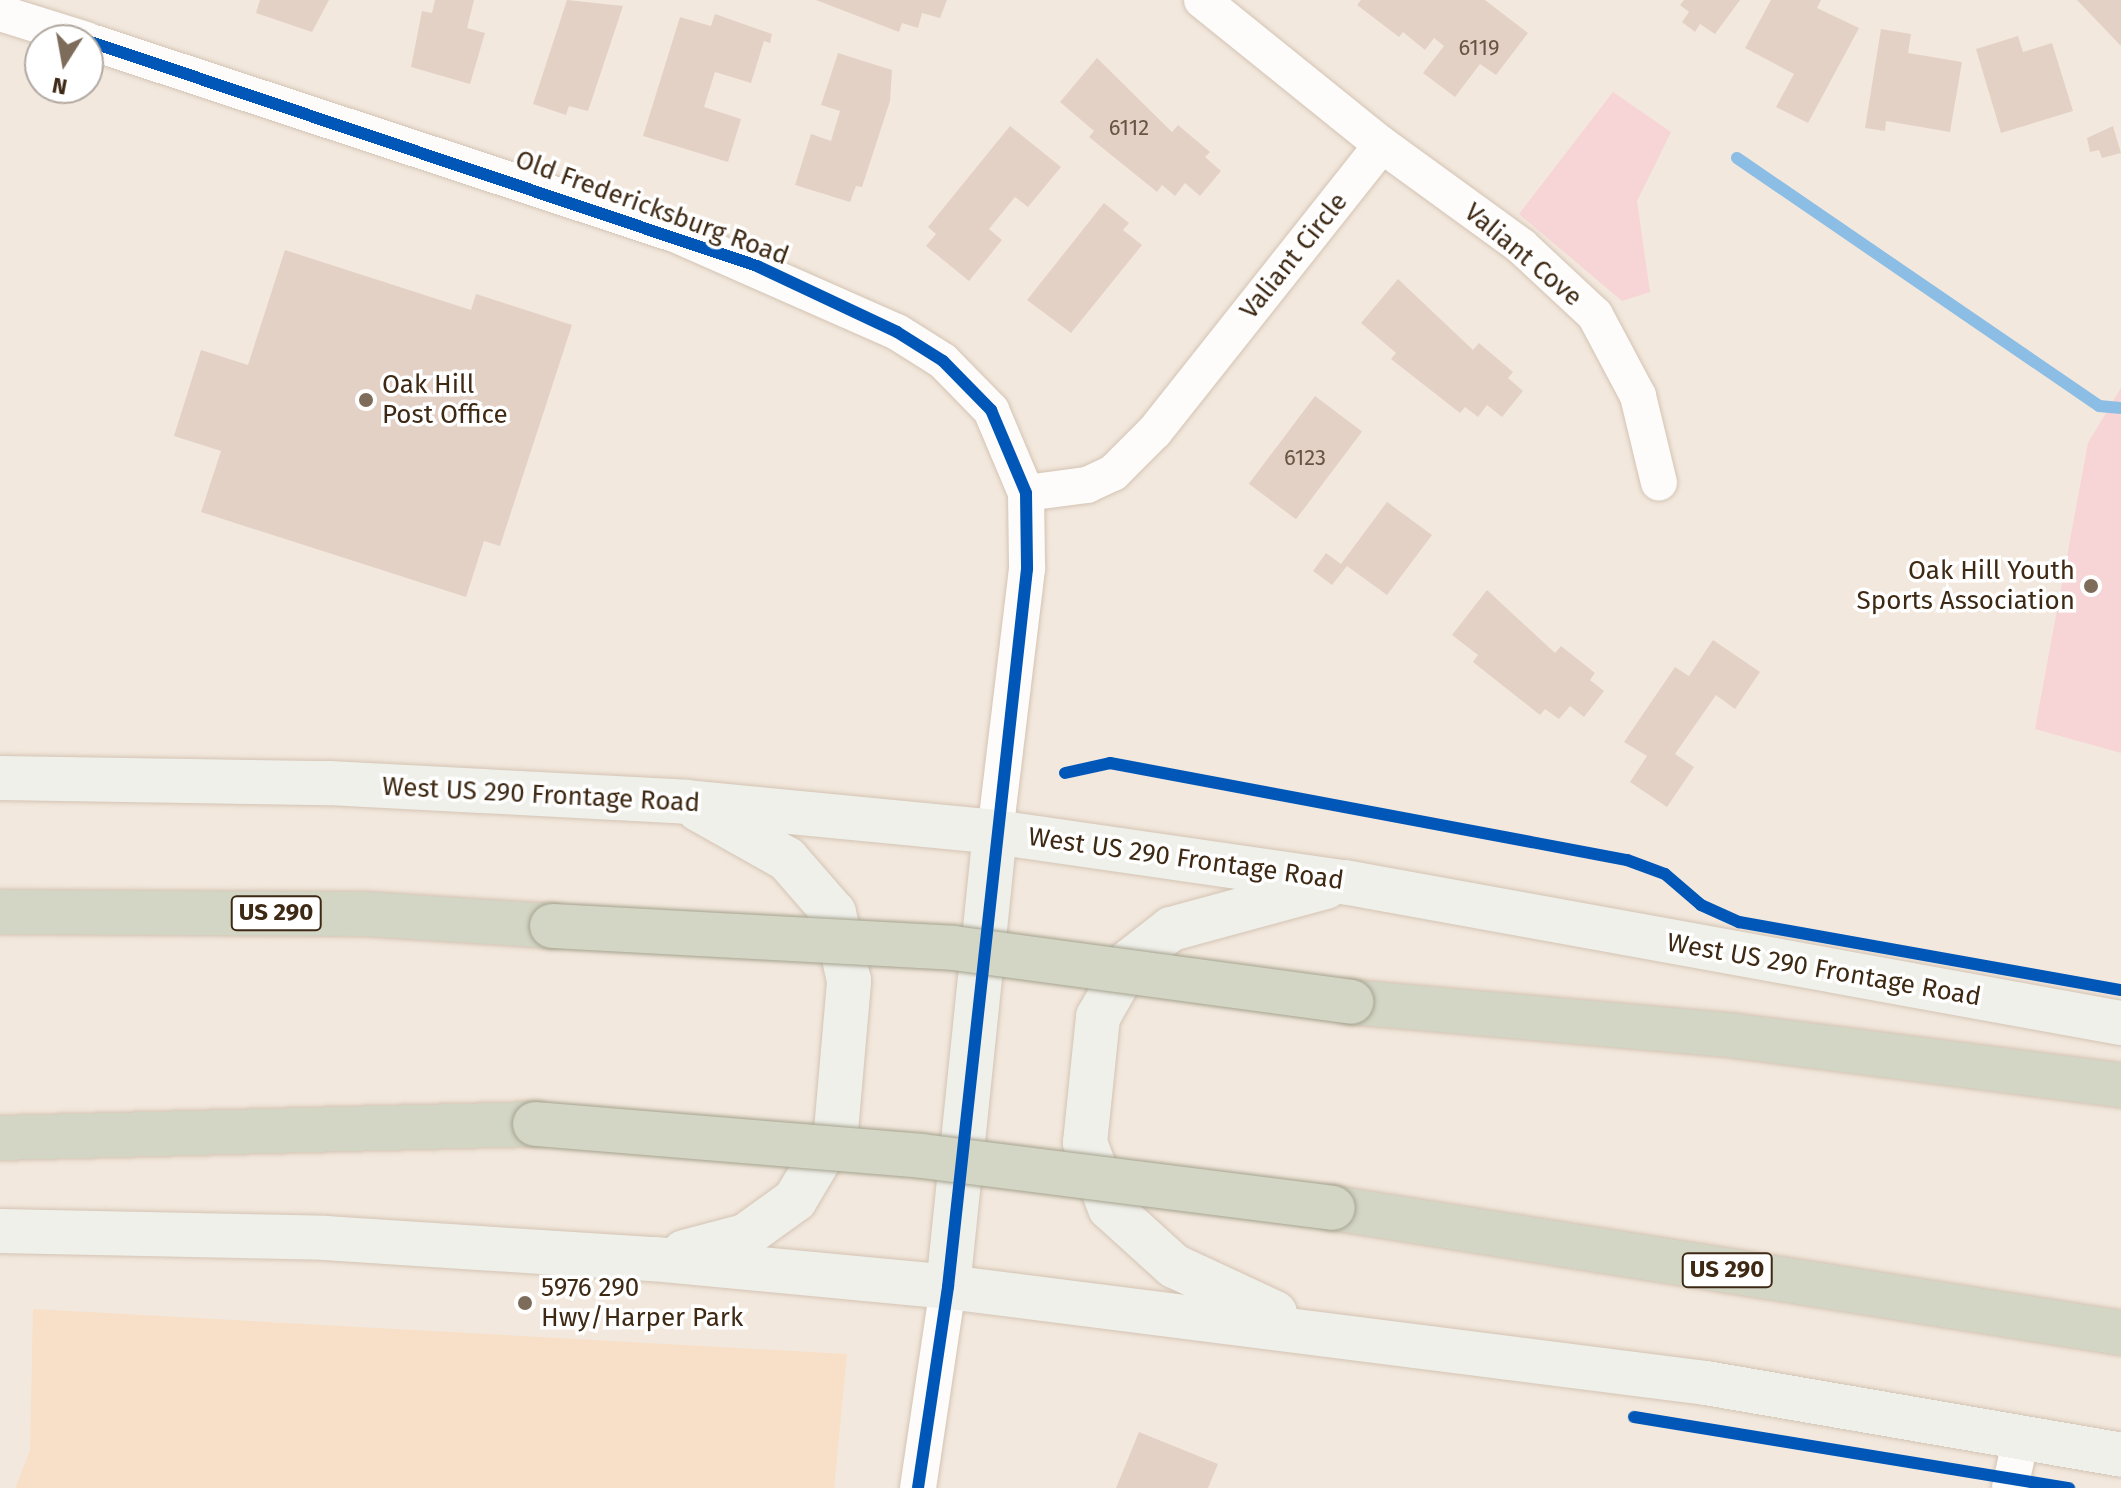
<!DOCTYPE html>
<html>
<head>
<meta charset="utf-8">
<style>
	body { margin:0 }
	#map { position:relative; width:2121px; height:1488px; overflow:hidden; background:#f3e8dd; font-family:"Fira Sans",sans-serif }
	div>[style] { position:absolute }
	.built>* { inset:0; background:#f8dfc8 }
	.green>* { inset:0; background:#f7d4d6 }
	.stream>* { height:12px; margin:-6px; padding:0 6px; transform-origin:6px; border-radius:6px; background:#8cbee5 }
	.building>* { inset:0; background:#e4d1c6; transform-origin:0 0 }
	.roads { filter:drop-shadow(0 0 2px #d3c4b4) drop-shadow(0 0 2px #d3c4b4) }
	.street>* { height:36px; margin:-18px; padding:0 18px; transform-origin:18px; border-radius:18px; background:#fdfcfa }
	.secondary>* { height:44px; margin:-22px; padding:0 22px; transform-origin:22px; border-radius:22px; background:#f0f0eb }
	.highway>* { height:44px; margin:-22px; padding:0 22px; transform-origin:22px; border-radius:22px; background:#d3d5c5 }
	.bridges { filter:drop-shadow(0 0 2px #a4a28d) drop-shadow(0 0 2px #a4a28d) }
	.highway-bridge>* { height:44px; margin:-22px; padding:0 22px; transform-origin:22px; border-radius:22px; background:#d3d5c5 }
	.cycleway>* { height:12px; margin:-6px; padding:0 6px; transform-origin:6px; border-radius:6px; background:#0057b8 }
	.dots>* { width:22px; height:22px; translate:-50% -50%; box-sizing:border-box; border:4px solid #fff; border-radius:50% }
	span { translate:-50% -50%; white-space:nowrap; text-align:center; line-height:1.15; -webkit-text-stroke:7px #fff; paint-order:stroke }
	.number-label { font-size:22px; color:#685442 }
	.number-label span { -webkit-text-stroke-width:0 }
	.shield-label span { padding:2px 6px; background:#fff; border:2px solid; border-radius:6px; -webkit-text-stroke-width:0 }
	.shield-label { font-size:24px; color:#3e2914; font-weight:700 }
	.street-label { font-size:26px; color:#3e2914 }
	.poi-label { font-size:26px; color:#3e2914 }
	.left { translate:0 -50%; text-align:left }
	.right { translate:-100% -50%; text-align:right }
	.north { position:absolute; left:24px; top:24px; width:80px; height:80px; box-sizing:border-box; background:#fff; border:2px solid #b2a9a1; border-radius:50%; rotate:191deg; font-size:22px; font-weight:700; line-height:32px; text-align:center; color:#3e2914 }
	.north::after { content:''; display:block; margin:auto; width:28px; height:36px; background:#7d6c5a; clip-path:polygon(50% 0,100% 100%,50% 72%,0 100%) }
</style>
</head>
<body>
<div id="map">
	<div class="built">
		<i style="clip-path:polygon(33px 1309px,847px 1354px,834px 1488px,15px 1488px,30px 1451px)"></i>
	</div>
	<div class="green">
		<i style="clip-path:polygon(1613px 92px,1671px 132px,1637px 201px,1650px 292px,1622px 301px,1519px 214px)"></i>
		<i style="clip-path:polygon(2121px 388px,2121px 753px,2035px 729px,2088px 443px)"></i>
	</div>
	<div class="stream">
		<i style="left:1737px;top:158px;width:439px;rotate:34.4deg"></i>
		<i style="left:2099px;top:406px;width:22px;rotate:5deg"></i>
	</div>
	<div class="building">
		<i style="clip-path:polygon(260px 0,329px 0,312px 32px,256px 13px)"></i>
		<i style="clip-path:polygon(435px 0,474px 0,467px 28px,485px 33px,470px 84px,411px 67px,422px 11px,432px 13px)"></i>
		<i style="clip-path:polygon(567px 0,623px 6px,588px 111px,569px 106px,566px 115px,533px 104px)"></i>
		<i style="clip-path:polygon(816px 0,947px 0,940px 18px,922px 13px,918px 28px,902px 23px,899px 32px)"></i>
		<i style="clip-path:polygon(1361px 0,1485px 0,1528px 33px,1496px 75px,1480px 64px,1455px 97px,1423px 73px,1444px 46px,1434px 38px,1425px 50px,1403px 32px,1399px 37px,1357px 5px)"></i>
		<i style="clip-path:polygon(1684px 0,1740px 0,1715px 34px,1700px 24px,1695px 32px,1682px 22px,1689px 12px,1680px 5px)"></i>
		<i style="clip-path:polygon(1771px 0,1821px 0,1817px 8px,1859px 28px,1808px 123px,1776px 107px,1794px 74px,1745px 48px)"></i>
		<i style="clip-path:polygon(2077px 0,2121px 0,2121px 46px)"></i>
		<i style="clip-path:polygon(715px 14px,772px 34px,770px 43px,764px 41px,751px 83px,715px 72px,704px 107px,741px 119px,728px 162px,643px 136px,680px 17px,711px 26px)"></i>
		<i style="clip-path:polygon(1881px 29px,1911px 34px,1908px 53px,1962px 62px,1950px 132px,1886px 121px,1885px 131px,1865px 128px)"></i>
		<i style="clip-path:polygon(2018px 36px,2023px 52px,2052px 43px,2073px 111px,2001px 133px,1976px 49px)"></i>
		<i style="clip-path:polygon(838px 53px,892px 70px,890px 101px,862px 187px,856px 186px,850px 202px,795px 185px,811px 134px,831px 141px,840px 111px,821px 105px)"></i>
		<i style="clip-path:polygon(1097px 58px,1172px 132px,1178px 125px,1210px 152px,1205px 157px,1221px 171px,1200px 196px,1185px 183px,1175px 196px,1162px 185px,1157px 192px,1089px 137px,1094px 131px,1060px 102px)"></i>
		<i style="clip-path:polygon(1010px 126px,1061px 167px,1028px 207px,1015px 197px,989px 229px,1002px 240px,969px 281px,926px 246px,936px 234px,928px 227px)"></i>
		<i style="clip-path:polygon(2113px 126px,2121px 153px,2102px 158px,2099px 150px,2090px 152px,2087px 138px)"></i>
		<i style="clip-path:polygon(1104px 203px,1129px 223px,1123px 230px,1142px 245px,1071px 333px,1027px 300px)"></i>
		<i style="clip-path:polygon(285px 250px,471px 310px,476px 294px,572px 325px,500px 546px,484px 541px,466px 597px,201px 512px,221px 451px,174px 436px,201px 350px,248px 365px)"></i>
		<i style="clip-path:polygon(1398px 279px,1473px 350px,1479px 343px,1513px 372px,1508px 378px,1523px 391px,1502px 417px,1487px 405px,1478px 417px,1465px 407px,1460px 413px,1391px 359px,1396px 353px,1361px 323px)"></i>
		<i style="left:1315px;top:396px;width:59px;height:110px;rotate:37deg"></i>
		<i style="clip-path:polygon(1387px 502px,1432px 535px,1387px 595px,1347px 566px,1332px 585px,1313px 571px,1326px 553px,1341px 564px)"></i>
		<i style="clip-path:polygon(1487px 590px,1555px 653px,1561px 646px,1595px 673px,1590px 680px,1604px 691px,1584px 717px,1570px 706px,1559px 719px,1545px 709px,1540px 715px,1473px 662px,1478px 655px,1452px 635px)"></i>
		<i style="clip-path:polygon(1713px 640px,1760px 672px,1735px 709px,1716px 695px,1675px 754px,1694px 767px,1667px 807px,1630px 782px,1647px 756px,1624px 742px,1675px 667px,1689px 676px)"></i>
		<i style="clip-path:polygon(1139px 1432px,1218px 1464px,1208px 1488px,1116px 1488px)"></i>
	</div>
	<div class="roads">
		<div class="street">
			<i style="left:1202px;top:0;width:231px;rotate:38.9deg"></i>
			<i style="left:1382px;top:145px;width:172px;rotate:36deg"></i>
			<i style="left:1521px;top:246px;width:101px;rotate:43deg"></i>
			<i style="left:1595px;top:315px;width:92px;rotate:62deg"></i>
			<i style="left:1638px;top:396px;width:89px;rotate:76.4deg"></i>
			<i style="left:0;top:13px;width:90px;rotate:17.4deg"></i>
			<i style="left:88px;top:41px;width:620px;rotate:18.23deg"></i>
			<i style="left:677px;top:235px;width:240px;rotate:23.8deg"></i>
			<i style="left:897px;top:332px;width:54px;rotate:32.2deg"></i>
			<i style="left:943px;top:361px;width:69px;rotate:45.6deg"></i>
			<i style="left:991px;top:410px;width:90px;rotate:67.1deg"></i>
			<i style="left:1026px;top:493px;width:76px;rotate:89.2deg"></i>
			<i style="left:1027px;top:569px;width:265px;rotate:96.9deg"></i>
			<i style="left:1026px;top:493px;width:62px;rotate:-7.5deg"></i>
			<i style="left:1087px;top:485px;width:29px;rotate:-25deg"></i>
			<i style="left:1113px;top:473px;width:59px;rotate:-45deg"></i>
			<i style="left:1155px;top:431px;width:365px;rotate:-51.6deg"></i>
			<i style="left:918px;top:1488px;width:203px;rotate:-81.5deg"></i>
			<i style="left:2010px;top:1488px;width:52px;rotate:-77.8deg"></i>
		</div>
		<div class="secondary">
			<i style="left:0;top:778px;width:329px;rotate:0.9deg"></i>
			<i style="left:329px;top:783px;width:358px;rotate:3deg"></i>
			<i style="left:686px;top:802px;width:310px;rotate:5.5deg"></i>
			<i style="left:995px;top:832px;width:353px;rotate:8.2deg"></i>
			<i style="left:1344px;top:882px;width:790px;rotate:10.29deg"></i>
			<i style="left:0;top:1231px;width:325px;rotate:1.2deg"></i>
			<i style="left:325px;top:1238px;width:330px;rotate:3.7deg"></i>
			<i style="left:654px;top:1259px;width:295px;rotate:5.4deg"></i>
			<i style="left:948px;top:1287px;width:764px;rotate:7.22deg"></i>
			<i style="left:1706px;top:1383px;width:421px;rotate:9.8deg"></i>
			<i style="left:684px;top:1252px;width:63px;rotate:-14.7deg"></i>
			<i style="left:745px;top:1236px;width:62px;rotate:-35.8deg"></i>
			<i style="left:795px;top:1200px;width:80px;rotate:-59.3deg"></i>
			<i style="left:836px;top:1131px;width:151px;rotate:-85deg"></i>
			<i style="left:849px;top:981px;width:70px;rotate:-102.4deg"></i>
			<i style="left:834px;top:913px;width:72px;rotate:-131deg"></i>
			<i style="left:787px;top:859px;width:102px;rotate:-150.7deg"></i>
			<i style="left:948px;top:1287px;width:457px;rotate:-84.1deg"></i>
			<i style="left:1275px;top:1313px;width:111px;rotate:-155deg"></i>
			<i style="left:1174px;top:1266px;width:86px;rotate:-137.8deg"></i>
			<i style="left:1110px;top:1208px;width:70px;rotate:-111deg"></i>
			<i style="left:1085px;top:1143px;width:127px;rotate:-84.1deg"></i>
			<i style="left:1098px;top:1017px;width:64px;rotate:-60.3deg"></i>
			<i style="left:1130px;top:961px;width:52px;rotate:-38deg"></i>
			<i style="left:1171px;top:929px;width:161px;rotate:-15.2deg"></i>
		</div>
		<div class="highway">
			<i style="left:0;top:912px;width:366px;rotate:0.3deg"></i>
			<i style="left:366px;top:914px;width:186px;rotate:3.7deg"></i>
			<i style="left:1351px;top:1002px;width:386px;rotate:5deg"></i>
			<i style="left:1736px;top:1036px;width:388px;rotate:7.3deg"></i>
			<i style="left:0;top:1138px;width:535px;rotate:-1.5deg"></i>
			<i style="left:1333px;top:1208px;width:798px;rotate:9.01deg"></i>
		</div>
	</div>
	<div class="bridges">
		<div class="highway-bridge">
			<i style="left:552px;top:926px;width:402px;rotate:3.1deg"></i>
			<i style="left:953px;top:948px;width:402px;rotate:7.7deg"></i>
			<i style="left:535px;top:1124px;width:388px;rotate:4.7deg"></i>
			<i style="left:922px;top:1156px;width:414px;rotate:7.2deg"></i>
		</div>
	</div>
	<div class="cycleway">
		<i style="left:88px;top:41px;width:706px;rotate:18.59deg"></i>
		<i style="left:757px;top:266px;width:155px;rotate:25.2deg"></i>
		<i style="left:897px;top:332px;width:54px;rotate:32.2deg"></i>
		<i style="left:943px;top:361px;width:69px;rotate:45.6deg"></i>
		<i style="left:991px;top:410px;width:90px;rotate:67.1deg"></i>
		<i style="left:1026px;top:493px;width:76px;rotate:89.2deg"></i>
		<i style="left:1027px;top:569px;width:722px;rotate:96.28deg"></i>
		<i style="left:948px;top:1287px;width:203px;rotate:98.5deg"></i>
		<i style="left:1065px;top:773px;width:46px;rotate:-12.5deg"></i>
		<i style="left:1110px;top:763px;width:526px;rotate:10.63deg"></i>
		<i style="left:1627px;top:860px;width:40px;rotate:20.2deg"></i>
		<i style="left:1665px;top:874px;width:48px;rotate:40.7deg"></i>
		<i style="left:1701px;top:905px;width:42px;rotate:24.1deg"></i>
		<i style="left:1739px;top:922px;width:388px;rotate:10.1deg"></i>
		<i style="left:1634px;top:1417px;width:441px;rotate:9.3deg"></i>
	</div>
	<div class="dots">
		<i style="left:366px;top:400px;background:#7d6c5a"></i>
		<i style="left:2091px;top:586px;background:#7d6c5a"></i>
		<i style="left:525px;top:1303px;background:#7d6c5a"></i>
	</div>
	<div class="number-label">
		<span style="left:1479px;top:48px">6119</span>
		<span style="left:1129px;top:128px">6112</span>
		<span style="left:1305px;top:458px">6123</span>
	</div>
	<div class="shield-label">
		<span style="left:276px;top:913px">US 290</span>
		<span style="left:1727px;top:1270px">US 290</span>
	</div>
	<div class="street-label">
		<span style="left:652px;top:208px;rotate:20deg">Old Fredericksburg Road</span>
		<span style="left:1523px;top:255px;rotate:40deg">Valiant Cove</span>
		<span style="left:1294px;top:256px;rotate:-51deg">Valiant Circle</span>
		<span style="left:541px;top:795px;rotate:3deg">West US 290 Frontage Road</span>
		<span style="left:1186px;top:859px;rotate:8deg">West US 290 Frontage Road</span>
		<span style="left:1824px;top:970px;rotate:10deg">West US 290 Frontage Road</span>
	</div>
	<div class="poi-label">
		<span class="left" style="left:382px;top:400px">Oak Hill<br>Post Office</span>
		<span class="right" style="left:2075px;top:586px">Oak Hill Youth<br>Sports Association</span>
		<span class="left" style="left:541px;top:1303px">5976 290<br>Hwy/Harper Park</span>
	</div>
	<div class="north">N</div>
</div>
</body>
</html>
